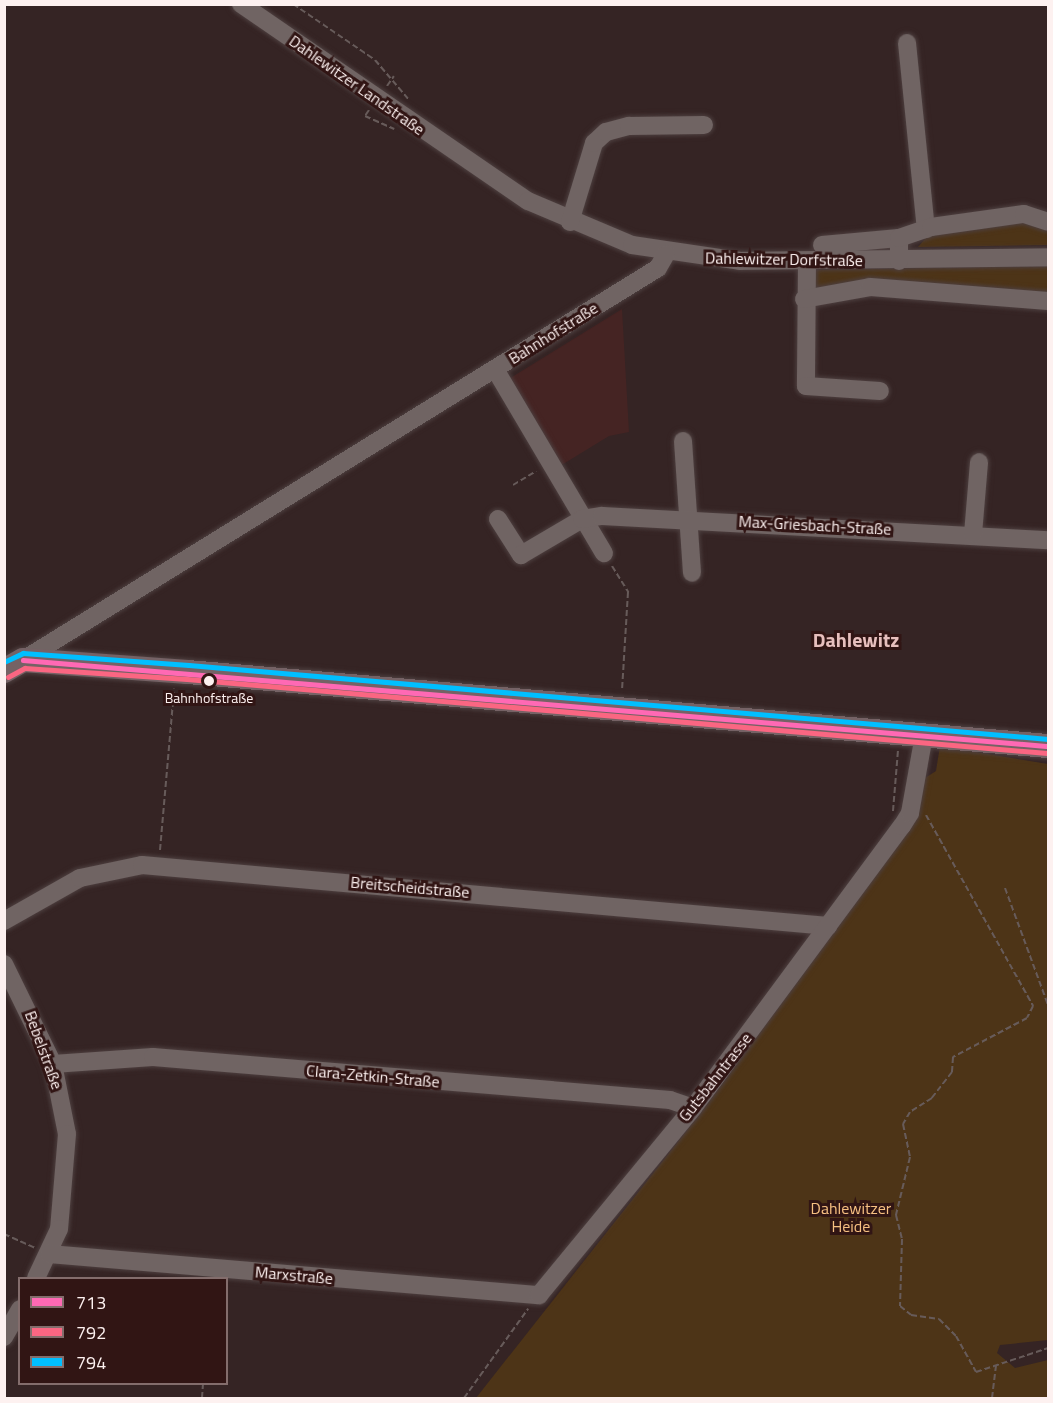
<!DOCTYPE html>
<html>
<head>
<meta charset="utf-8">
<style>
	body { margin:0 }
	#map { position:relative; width:1053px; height:1403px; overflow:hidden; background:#352424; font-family:"Titillium Web",sans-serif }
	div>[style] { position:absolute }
	.built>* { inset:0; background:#452423 }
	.green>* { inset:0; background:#4d3417 }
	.path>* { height:2px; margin-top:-1px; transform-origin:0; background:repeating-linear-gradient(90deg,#675b5a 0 6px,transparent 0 9px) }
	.roads { filter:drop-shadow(0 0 2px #4d3f3f) drop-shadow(0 0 2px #4d3f3f) }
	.minor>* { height:18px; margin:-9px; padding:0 9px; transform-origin:9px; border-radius:9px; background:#706463 }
	.major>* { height:24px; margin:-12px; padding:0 12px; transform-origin:12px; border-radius:12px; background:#756265 }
	.bus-1>* { height:4.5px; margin:-2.25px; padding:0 2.25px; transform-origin:2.25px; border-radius:2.25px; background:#ff69b4 }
	.bus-2>* { height:4.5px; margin:-2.25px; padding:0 2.25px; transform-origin:2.25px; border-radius:2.25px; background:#fa6682 }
	.bus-3>* { height:4.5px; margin:-2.25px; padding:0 2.25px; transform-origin:2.25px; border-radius:2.25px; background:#00bfff }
	.dots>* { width:16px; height:16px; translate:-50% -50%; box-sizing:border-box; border:3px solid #311514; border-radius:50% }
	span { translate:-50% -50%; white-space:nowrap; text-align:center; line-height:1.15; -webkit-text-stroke:6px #311514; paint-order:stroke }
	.bus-label { font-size:14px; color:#fdf1f0 }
	.street-label { font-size:16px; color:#fdf1f0 }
	.park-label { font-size:16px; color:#f7c082 }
	.quarter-label { font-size:20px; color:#e7bfbd; font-weight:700 }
	.frame { position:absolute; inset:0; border:6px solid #fdf1f0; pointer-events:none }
	.legend { position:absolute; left:18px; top:1277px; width:210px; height:108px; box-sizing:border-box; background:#311514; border:2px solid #836d6c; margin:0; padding:8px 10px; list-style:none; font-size:18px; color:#fdf1f0 }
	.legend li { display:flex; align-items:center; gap:12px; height:30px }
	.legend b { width:30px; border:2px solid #836d6c }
</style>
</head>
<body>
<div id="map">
	<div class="built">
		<i style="clip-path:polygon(622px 309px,629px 432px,609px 436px,560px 466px,507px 380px)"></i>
	</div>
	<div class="green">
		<i style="clip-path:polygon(1020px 220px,1048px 230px,1048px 245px,918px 247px,931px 232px)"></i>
		<i style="clip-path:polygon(1048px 266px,1048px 296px,807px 294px,807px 270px)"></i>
		<i style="clip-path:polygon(940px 746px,1048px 764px,1048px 1340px,1000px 1345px,997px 1353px,1015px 1368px,1048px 1360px,1048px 1398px,476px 1398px,703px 1110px,869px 885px,922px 780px,936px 771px)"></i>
	</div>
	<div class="path">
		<i style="left:293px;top:4px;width:99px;rotate:34.3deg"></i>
		<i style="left:375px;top:60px;width:54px;rotate:49.5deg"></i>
		<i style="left:387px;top:86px;width:12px;rotate:-55deg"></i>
		<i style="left:369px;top:110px;width:7px;rotate:124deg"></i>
		<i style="left:365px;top:116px;width:32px;rotate:24deg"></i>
		<i style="left:513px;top:485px;width:27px;rotate:-31deg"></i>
		<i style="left:612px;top:566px;width:31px;rotate:58deg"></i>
		<i style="left:628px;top:592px;width:98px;rotate:93.5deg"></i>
		<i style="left:893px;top:811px;width:61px;rotate:-85.3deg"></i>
		<i style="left:926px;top:815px;width:219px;rotate:60.7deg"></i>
		<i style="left:1033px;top:1006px;width:13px;rotate:117deg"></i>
		<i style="left:1027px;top:1018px;width:84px;rotate:152.2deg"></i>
		<i style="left:953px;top:1057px;width:15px;rotate:94deg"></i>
		<i style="left:952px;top:1072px;width:33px;rotate:128deg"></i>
		<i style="left:932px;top:1098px;width:26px;rotate:148deg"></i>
		<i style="left:910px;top:1112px;width:14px;rotate:120deg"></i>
		<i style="left:903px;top:1124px;width:34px;rotate:78deg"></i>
		<i style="left:910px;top:1157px;width:60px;rotate:103.6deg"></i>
		<i style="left:896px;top:1215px;width:25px;rotate:76deg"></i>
		<i style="left:902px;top:1239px;width:67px;rotate:91.7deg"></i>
		<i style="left:900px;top:1306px;width:14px;rotate:39deg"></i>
		<i style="left:911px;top:1315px;width:28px;rotate:8deg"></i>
		<i style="left:939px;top:1319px;width:24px;rotate:45deg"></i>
		<i style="left:956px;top:1336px;width:41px;rotate:60.9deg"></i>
		<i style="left:976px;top:1372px;width:76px;rotate:-18.4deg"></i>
		<i style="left:160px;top:850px;width:162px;rotate:-85deg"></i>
		<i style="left:1005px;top:888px;width:125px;rotate:69.8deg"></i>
		<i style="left:4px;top:1234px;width:34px;rotate:24deg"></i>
		<i style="left:202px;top:1398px;width:14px;rotate:-86deg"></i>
		<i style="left:464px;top:1398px;width:110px;rotate:-54.3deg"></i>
		<i style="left:992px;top:1398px;width:33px;rotate:-83deg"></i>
	</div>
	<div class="roads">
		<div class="minor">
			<i style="left:241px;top:4px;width:348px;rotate:34.5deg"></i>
			<i style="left:528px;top:201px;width:113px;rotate:22.9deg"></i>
			<i style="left:632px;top:245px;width:109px;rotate:8.4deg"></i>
			<i style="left:740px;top:261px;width:308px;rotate:-0.7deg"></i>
			<i style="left:907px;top:43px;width:187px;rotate:84.2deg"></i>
			<i style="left:570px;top:222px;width:83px;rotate:-73.1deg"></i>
			<i style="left:594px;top:143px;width:16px;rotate:-43deg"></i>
			<i style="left:606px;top:132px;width:24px;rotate:-15deg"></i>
			<i style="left:629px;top:126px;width:75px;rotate:-0.8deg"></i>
			<i style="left:822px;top:245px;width:77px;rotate:-5.2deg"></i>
			<i style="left:899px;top:261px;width:23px;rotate:-90deg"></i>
			<i style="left:899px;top:238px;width:34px;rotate:-19deg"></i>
			<i style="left:931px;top:227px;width:94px;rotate:-8deg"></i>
			<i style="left:1024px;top:214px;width:25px;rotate:18deg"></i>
			<i style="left:807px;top:262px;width:124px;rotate:90.5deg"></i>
			<i style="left:806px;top:386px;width:74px;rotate:3.9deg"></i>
			<i style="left:804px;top:299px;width:67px;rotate:-10.3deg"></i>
			<i style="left:870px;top:287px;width:179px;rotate:4.5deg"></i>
			<i style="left:495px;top:369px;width:214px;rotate:59.4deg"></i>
			<i style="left:683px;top:441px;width:132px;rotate:86.1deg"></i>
			<i style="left:498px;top:519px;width:43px;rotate:57.4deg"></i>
			<i style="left:521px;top:555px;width:71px;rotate:-30.5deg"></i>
			<i style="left:582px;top:519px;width:20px;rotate:-9deg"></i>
			<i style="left:602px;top:516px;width:447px;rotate:3.1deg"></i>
			<i style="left:973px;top:534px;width:72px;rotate:-85.2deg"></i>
			<i style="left:23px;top:660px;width:746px;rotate:-31.69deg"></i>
			<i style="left:658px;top:268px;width:16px;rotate:-60deg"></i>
			<i style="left:4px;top:921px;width:87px;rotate:-29.5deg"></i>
			<i style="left:80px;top:878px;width:63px;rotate:-11.8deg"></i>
			<i style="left:142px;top:865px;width:689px;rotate:5.08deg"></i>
			<i style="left:4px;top:964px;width:111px;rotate:63.9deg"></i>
			<i style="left:53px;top:1064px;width:71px;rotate:78.7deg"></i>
			<i style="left:67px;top:1134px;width:95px;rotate:94.8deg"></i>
			<i style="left:59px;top:1229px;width:54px;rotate:115.1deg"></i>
			<i style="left:53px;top:1064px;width:100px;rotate:-4deg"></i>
			<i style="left:153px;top:1057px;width:519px;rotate:4.75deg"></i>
			<i style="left:670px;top:1100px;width:24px;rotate:19deg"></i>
			<i style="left:49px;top:1254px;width:492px;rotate:4.8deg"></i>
			<i style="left:539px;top:1295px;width:242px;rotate:-50.5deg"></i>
			<i style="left:693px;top:1108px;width:351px;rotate:-53.5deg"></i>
			<i style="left:902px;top:826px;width:15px;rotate:-58deg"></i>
			<i style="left:910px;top:813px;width:79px;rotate:-79.8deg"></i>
			<i style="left:4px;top:1337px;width:32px;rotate:-60deg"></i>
		</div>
		<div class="major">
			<i style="left:4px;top:671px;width:22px;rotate:-30deg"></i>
			<i style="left:23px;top:660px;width:165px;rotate:4.2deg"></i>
			<i style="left:188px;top:672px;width:863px;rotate:4.92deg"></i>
		</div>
	</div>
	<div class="bus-1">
		<i style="left:23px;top:660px;width:1029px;rotate:4.8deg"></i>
	</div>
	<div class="bus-2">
		<i style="left:8px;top:677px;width:19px;rotate:-28deg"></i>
		<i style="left:25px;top:668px;width:162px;rotate:3.9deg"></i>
		<i style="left:187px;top:679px;width:863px;rotate:4.92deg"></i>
	</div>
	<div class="bus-3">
		<i style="left:4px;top:662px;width:21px;rotate:-25deg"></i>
		<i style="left:23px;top:653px;width:166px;rotate:4.1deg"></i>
		<i style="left:189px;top:665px;width:862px;rotate:4.92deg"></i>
	</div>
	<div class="dots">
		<i style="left:209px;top:681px;background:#fdf1f0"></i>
	</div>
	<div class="bus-label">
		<span style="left:209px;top:698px">Bahnhofstraße</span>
	</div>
	<div class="street-label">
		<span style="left:357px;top:85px;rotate:35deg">Dahlewitzer Landstraße</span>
		<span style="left:784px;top:259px;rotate:1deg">Dahlewitzer Dorfstraße</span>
		<span style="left:553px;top:333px;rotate:-32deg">Bahnhofstraße</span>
		<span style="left:815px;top:525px;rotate:3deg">Max-Griesbach-Straße</span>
		<span style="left:410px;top:887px;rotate:5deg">Breitscheidstraße</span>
		<span style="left:44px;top:1050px;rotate:70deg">Bebelstraße</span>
		<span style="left:373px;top:1076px;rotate:5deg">Clara-Zetkin-Straße</span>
		<span style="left:715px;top:1077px;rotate:-52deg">Gutsbahntrasse</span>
		<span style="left:294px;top:1275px;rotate:5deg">Marxstraße</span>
	</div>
	<div class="park-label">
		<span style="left:851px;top:1217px">Dahlewitzer<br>Heide</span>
	</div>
	<div class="quarter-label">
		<span style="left:856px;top:639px">Dahlewitz</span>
	</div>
	<div class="frame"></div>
	<ul class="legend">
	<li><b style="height:8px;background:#ff69b4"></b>713</li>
	<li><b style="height:8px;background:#fa6682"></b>792</li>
	<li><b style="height:8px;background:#00bfff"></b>794</li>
	</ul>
</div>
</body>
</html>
